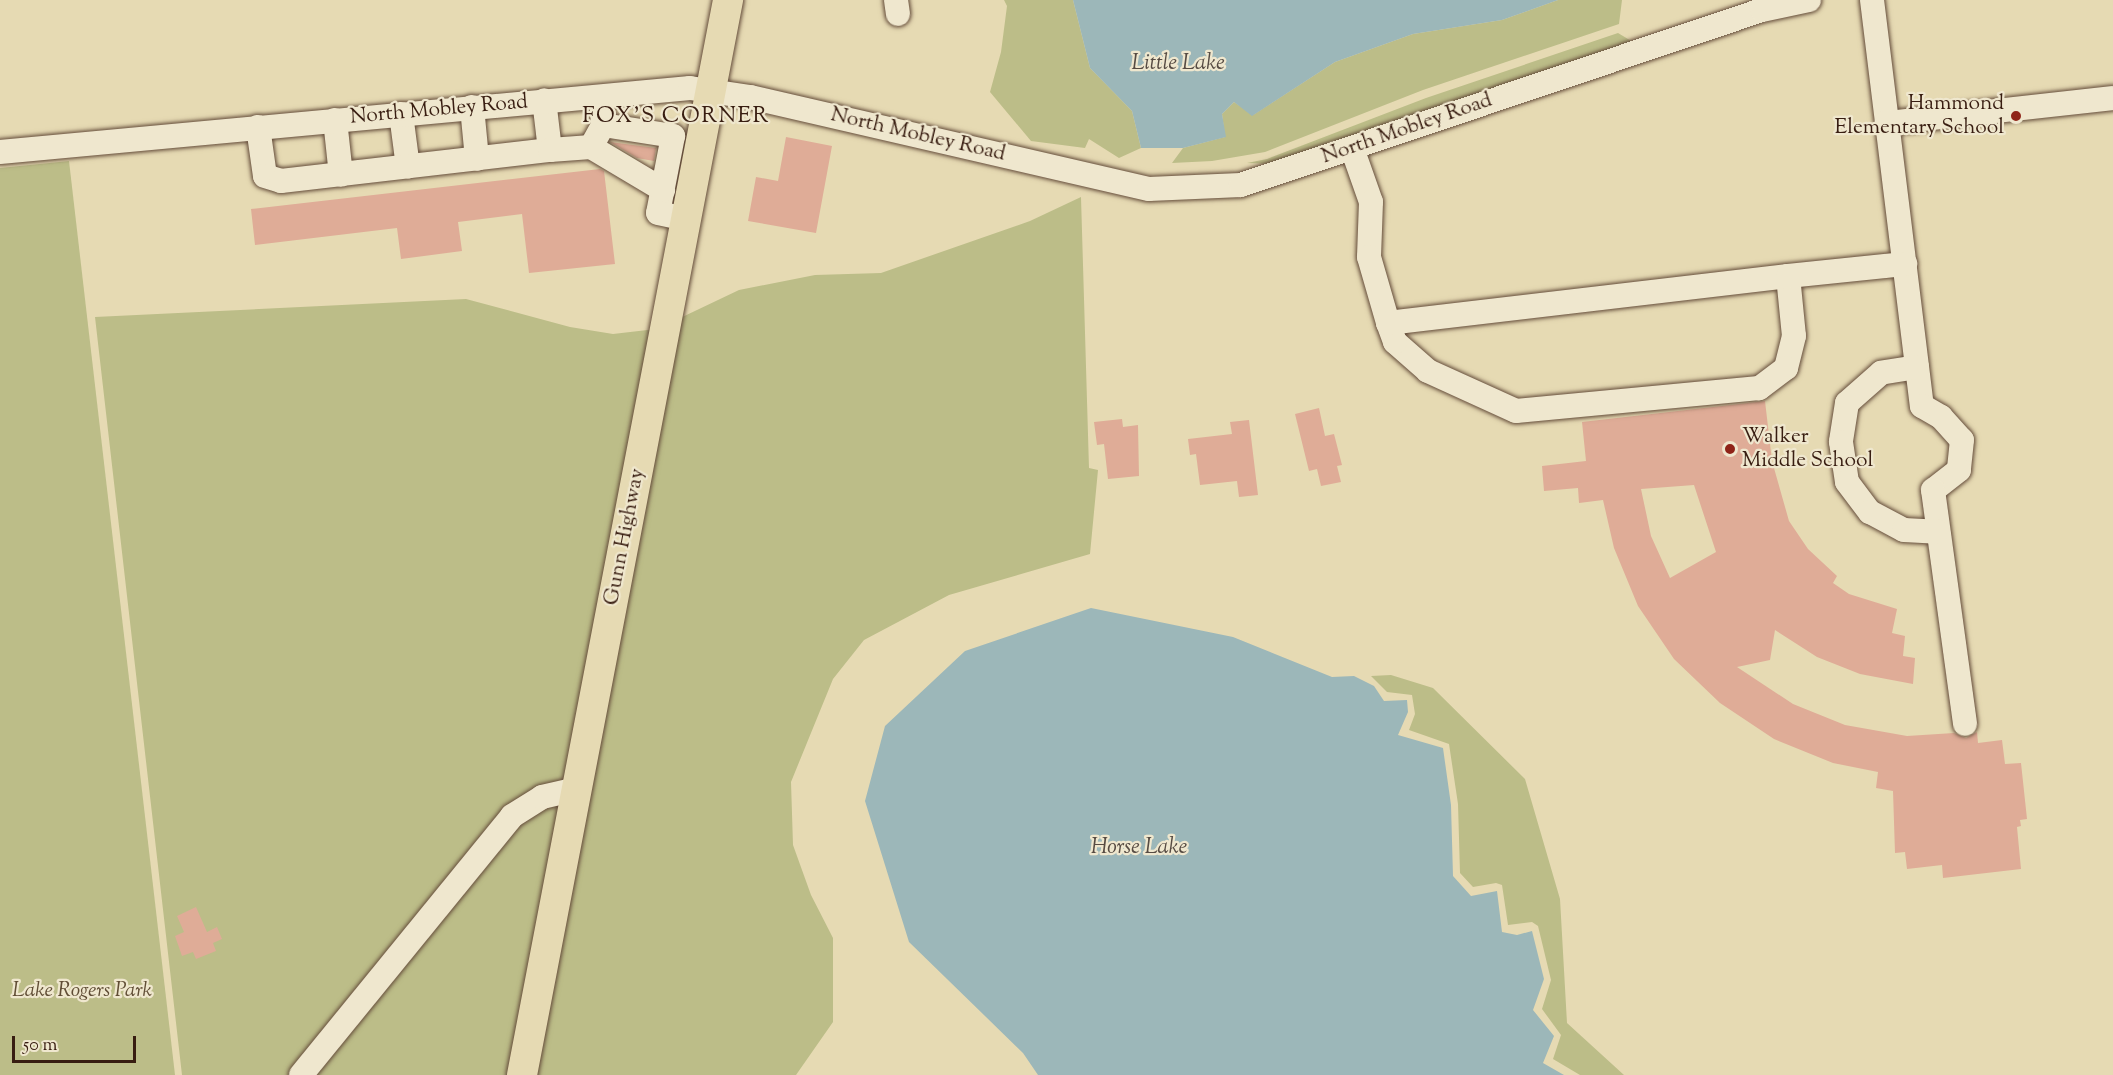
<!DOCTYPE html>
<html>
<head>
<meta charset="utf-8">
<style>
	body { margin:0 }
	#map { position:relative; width:2113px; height:1075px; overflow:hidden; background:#e6dab3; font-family:"Sorts Mill Goudy",serif }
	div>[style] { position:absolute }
	.green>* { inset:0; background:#bcbd88 }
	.water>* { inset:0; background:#9cb7b9 }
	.building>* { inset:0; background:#dfac97 }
	.roads { filter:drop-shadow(0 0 2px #644c3a) drop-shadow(0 0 2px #644c3a) }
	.minor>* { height:24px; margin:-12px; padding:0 12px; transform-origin:12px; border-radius:12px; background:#efe7ce }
	.major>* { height:30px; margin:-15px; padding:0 15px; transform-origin:15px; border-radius:15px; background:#e6dab3 }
	.dots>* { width:16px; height:16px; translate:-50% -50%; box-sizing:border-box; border:3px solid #efe7ce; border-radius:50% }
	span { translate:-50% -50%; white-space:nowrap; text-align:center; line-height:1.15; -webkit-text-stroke:4.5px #efe7ce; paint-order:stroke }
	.poi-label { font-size:21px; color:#381d11 }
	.right { translate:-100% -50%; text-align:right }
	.left { translate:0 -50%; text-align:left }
	.street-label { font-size:21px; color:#381d11 }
	.park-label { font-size:21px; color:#604d35; font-style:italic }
	.water-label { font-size:22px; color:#564b43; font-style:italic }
	.neighbourhood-label { font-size:22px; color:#381d11; letter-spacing:1.5px }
	.scale { position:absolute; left:12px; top:1036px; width:124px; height:27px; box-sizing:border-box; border:3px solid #381d11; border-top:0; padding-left:8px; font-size:18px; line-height:21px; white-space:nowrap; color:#381d11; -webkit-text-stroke:4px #efe7ce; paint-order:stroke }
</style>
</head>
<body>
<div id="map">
	<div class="green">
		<i style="clip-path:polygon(1004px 0,1073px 0,1090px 68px,1132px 111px,1141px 148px,1119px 158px,1089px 139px,1085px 148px,1031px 141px,990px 92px,1001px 52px,1007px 6px)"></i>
		<i style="clip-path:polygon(1558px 0,1622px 0,1619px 24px,1423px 90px,1265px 152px,1212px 161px,1172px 163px,1183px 148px,1225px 137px,1222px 114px,1234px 102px,1253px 115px,1335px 62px,1413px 34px,1502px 20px)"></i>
		<i style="clip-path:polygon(1618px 33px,1633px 42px,1275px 164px,1247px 163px,1267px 159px,1426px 98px)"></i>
		<i style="clip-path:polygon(69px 161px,175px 1075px,0 1075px,0 168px)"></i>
		<i style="clip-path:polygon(1081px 197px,1089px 468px,1098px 470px,1090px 554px,949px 595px,864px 640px,833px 679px,791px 782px,793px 845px,811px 895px,833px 938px,833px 1022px,796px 1075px,531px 1075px,676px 320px,739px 290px,815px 275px,881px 273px,1030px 221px)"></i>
		<i style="clip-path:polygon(466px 299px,570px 327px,613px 334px,656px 329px,514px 1075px,182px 1075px,95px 317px)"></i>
		<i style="clip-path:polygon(1391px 675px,1433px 688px,1525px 779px,1560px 899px,1567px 1023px,1624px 1075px,1580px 1075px,1553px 1059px,1561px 1035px,1542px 1009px,1551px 980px,1538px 926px,1532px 922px,1508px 925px,1502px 885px,1496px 883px,1473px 887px,1460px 873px,1458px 804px,1449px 744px,1409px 730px,1415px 714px,1412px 695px,1387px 692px,1371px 676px)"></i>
	</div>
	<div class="water">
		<i style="clip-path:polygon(1073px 0,1558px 0,1502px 20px,1413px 34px,1335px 62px,1252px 116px,1234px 102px,1222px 114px,1226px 137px,1183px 148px,1141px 148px,1132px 111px,1090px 68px)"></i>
		<i style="clip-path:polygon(1091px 608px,1233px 637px,1332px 677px,1354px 676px,1374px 686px,1384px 701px,1407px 700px,1408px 712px,1398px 735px,1443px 748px,1451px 805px,1453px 876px,1471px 896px,1497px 891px,1502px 932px,1517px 935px,1532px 931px,1544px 979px,1533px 1010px,1554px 1036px,1543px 1063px,1564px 1075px,1038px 1075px,1023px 1053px,909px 942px,865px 801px,885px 726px,965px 651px)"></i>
	</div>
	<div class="building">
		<i style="clip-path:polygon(786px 137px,832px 146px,816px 233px,748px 221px,756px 177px,778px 181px)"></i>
		<i style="clip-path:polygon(610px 142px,656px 148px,654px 161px,637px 158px)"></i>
		<i style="clip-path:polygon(600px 169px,604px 171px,615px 264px,529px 273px,522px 214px,458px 222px,462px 251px,401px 259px,397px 228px,255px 245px,251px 209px)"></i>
		<i style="clip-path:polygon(evenodd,1765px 401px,1772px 461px,1789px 521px,1808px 549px,1837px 576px,1833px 583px,1849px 594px,1897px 609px,1892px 633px,1905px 636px,1903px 656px,1915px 658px,1913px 684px,1860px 674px,1817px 657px,1775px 630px,1770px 660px,1737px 667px,1793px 704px,1845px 725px,1907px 736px,1954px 733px,1966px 738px,1977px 732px,1978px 743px,2002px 740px,2005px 764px,2021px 763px,2027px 819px,2020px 820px,2021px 826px,2017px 827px,2021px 869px,1943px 878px,1942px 865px,1907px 869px,1905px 852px,1895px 853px,1893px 791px,1876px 788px,1878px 772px,1833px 763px,1774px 739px,1720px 703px,1674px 659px,1638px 606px,1614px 548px,1603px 500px,1579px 503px,1578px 488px,1544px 491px,1542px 466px,1586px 461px,1582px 422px,1765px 401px,1694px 485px,1716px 552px,1670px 578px,1651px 536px,1641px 489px,1694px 485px)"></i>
		<i style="clip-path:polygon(1319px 408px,1325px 436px,1334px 434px,1342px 465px,1337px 466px,1341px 482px,1321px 486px,1317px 469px,1309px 471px,1295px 414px)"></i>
		<i style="clip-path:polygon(1122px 419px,1123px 427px,1138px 425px,1139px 476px,1108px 479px,1104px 444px,1097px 445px,1094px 422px)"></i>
		<i style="clip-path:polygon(1249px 420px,1258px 495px,1239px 497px,1237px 481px,1200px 485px,1196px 454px,1190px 455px,1188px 439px,1232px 434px,1230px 422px)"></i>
		<i style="clip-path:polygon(196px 907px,207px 932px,217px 927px,222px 939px,213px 943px,216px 951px,196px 959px,193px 952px,182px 956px,175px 936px,184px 932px,177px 916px)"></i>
	</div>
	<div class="roads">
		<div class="minor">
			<i style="left:896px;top:0;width:14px;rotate:82deg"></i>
			<i style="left:1872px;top:0;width:409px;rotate:83deg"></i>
			<i style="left:1922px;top:406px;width:22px;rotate:30deg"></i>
			<i style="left:1941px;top:417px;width:31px;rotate:48deg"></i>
			<i style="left:1962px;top:440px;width:30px;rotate:96deg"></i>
			<i style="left:1959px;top:470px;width:33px;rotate:142deg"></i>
			<i style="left:1933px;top:490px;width:236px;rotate:82.2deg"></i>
			<i style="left:472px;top:107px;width:52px;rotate:84.5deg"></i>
			<i style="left:401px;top:114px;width:53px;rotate:82.5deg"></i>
			<i style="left:335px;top:120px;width:55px;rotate:83.8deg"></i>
			<i style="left:1887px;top:123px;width:227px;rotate:-6.3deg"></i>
			<i style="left:603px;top:125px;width:71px;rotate:8.9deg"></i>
			<i style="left:673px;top:136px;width:78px;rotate:101deg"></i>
			<i style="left:658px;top:213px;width:30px;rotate:12deg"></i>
			<i style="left:258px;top:127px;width:49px;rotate:81.9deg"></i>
			<i style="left:265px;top:176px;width:17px;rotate:17deg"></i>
			<i style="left:281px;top:181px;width:271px;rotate:-6.6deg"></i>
			<i style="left:550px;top:150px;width:50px;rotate:-96.8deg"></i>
			<i style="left:591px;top:147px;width:84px;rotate:30.8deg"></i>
			<i style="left:1352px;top:148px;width:57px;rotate:70.6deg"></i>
			<i style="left:1371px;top:202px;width:55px;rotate:92.1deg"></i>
			<i style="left:1369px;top:257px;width:69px;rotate:73.9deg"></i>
			<i style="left:550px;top:150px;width:41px;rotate:-4.2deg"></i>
			<i style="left:591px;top:147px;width:25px;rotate:-61deg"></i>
			<i style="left:603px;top:125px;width:15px;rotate:-94deg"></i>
			<i style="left:0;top:152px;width:693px;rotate:-5.3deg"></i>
			<i style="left:690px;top:88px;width:61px;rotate:8.5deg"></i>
			<i style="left:750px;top:97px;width:409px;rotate:13deg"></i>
			<i style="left:1149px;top:189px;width:92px;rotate:-2.5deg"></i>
			<i style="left:1241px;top:185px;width:550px;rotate:-18.57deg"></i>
			<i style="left:1762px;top:10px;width:48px;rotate:-12deg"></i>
			<i style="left:1788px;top:276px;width:60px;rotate:84.3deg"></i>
			<i style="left:1794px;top:336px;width:33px;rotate:104deg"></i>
			<i style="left:1786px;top:368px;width:34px;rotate:143deg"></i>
			<i style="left:1759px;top:388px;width:244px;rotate:174.6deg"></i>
			<i style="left:1516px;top:411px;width:97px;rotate:-155.6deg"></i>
			<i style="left:1428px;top:371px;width:44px;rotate:-138.7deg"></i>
			<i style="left:1395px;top:342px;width:20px;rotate:-110deg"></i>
			<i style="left:1388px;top:323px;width:403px;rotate:-6.7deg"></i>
			<i style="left:1788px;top:276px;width:118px;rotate:-5.9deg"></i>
			<i style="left:1917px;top:367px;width:36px;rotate:171deg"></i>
			<i style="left:1881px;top:373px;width:45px;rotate:138.6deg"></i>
			<i style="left:1847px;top:403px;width:39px;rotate:99deg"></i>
			<i style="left:1841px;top:442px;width:40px;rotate:81.5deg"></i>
			<i style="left:1847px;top:482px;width:38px;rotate:53deg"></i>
			<i style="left:1870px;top:512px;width:38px;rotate:28deg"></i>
			<i style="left:1904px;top:530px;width:33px;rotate:3deg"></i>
			<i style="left:301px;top:1075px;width:334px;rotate:-50.8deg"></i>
			<i style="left:512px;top:816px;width:36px;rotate:-32deg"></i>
			<i style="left:542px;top:797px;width:36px;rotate:-13deg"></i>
		</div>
		<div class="major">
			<i style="left:522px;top:1075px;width:1095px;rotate:-79.15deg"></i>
		</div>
	</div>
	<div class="dots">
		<i style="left:2016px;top:116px;background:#8f2418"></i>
		<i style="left:1730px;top:449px;background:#8f2418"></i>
	</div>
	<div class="poi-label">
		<span class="right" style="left:2004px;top:116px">Hammond<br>Elementary School</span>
		<span class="left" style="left:1742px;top:449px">Walker<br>Middle School</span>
	</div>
	<div class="street-label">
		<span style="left:439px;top:110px;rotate:-5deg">North Mobley Road</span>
		<span style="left:1407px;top:129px;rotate:-19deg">North Mobley Road</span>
		<span style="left:918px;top:135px;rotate:13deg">North Mobley Road</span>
		<span style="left:625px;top:537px;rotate:-79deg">Gunn Highway</span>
	</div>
	<div class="park-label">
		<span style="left:82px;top:991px">Lake Rogers Park</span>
	</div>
	<div class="water-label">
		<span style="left:1178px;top:65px">Little Lake</span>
		<span style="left:1139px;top:849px">Horse Lake</span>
	</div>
	<div class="neighbourhood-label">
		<span style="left:676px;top:118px">FOX'S CORNER</span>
	</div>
	<div class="scale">50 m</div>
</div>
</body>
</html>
